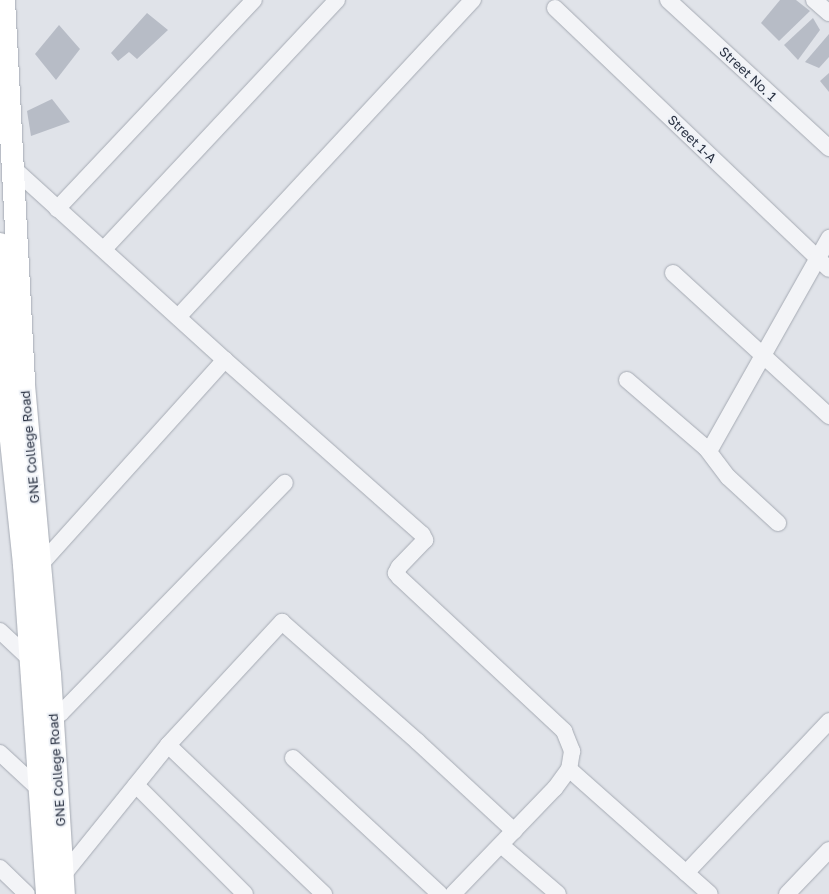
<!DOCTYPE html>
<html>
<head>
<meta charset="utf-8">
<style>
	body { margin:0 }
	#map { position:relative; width:829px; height:894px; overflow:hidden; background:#e0e3e9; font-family:"Golos Text",sans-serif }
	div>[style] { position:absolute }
	.building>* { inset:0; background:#b7bcc6 }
	.roads { filter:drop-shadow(0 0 1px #a5aab3) drop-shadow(0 0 1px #a5aab3) }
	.street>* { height:16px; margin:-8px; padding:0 8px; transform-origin:8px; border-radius:8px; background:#f3f4f7 }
	.secondary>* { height:22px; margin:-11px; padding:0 11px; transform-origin:11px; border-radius:11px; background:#fff }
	span { translate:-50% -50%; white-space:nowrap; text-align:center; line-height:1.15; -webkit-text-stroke:4px #eff2f7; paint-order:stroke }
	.street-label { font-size:13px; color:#283041 }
</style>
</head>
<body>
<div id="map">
	<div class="building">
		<i style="clip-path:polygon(780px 0,796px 0,810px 11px,779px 41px,761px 23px)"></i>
		<i style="clip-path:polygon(147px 13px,168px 30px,137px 59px,129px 52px,118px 61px,111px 53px)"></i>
		<i style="clip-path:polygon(813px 18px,820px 30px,798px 60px,784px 45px)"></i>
		<i style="clip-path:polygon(59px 25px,80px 49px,56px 80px,35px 54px)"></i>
		<i style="clip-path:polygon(829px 34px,829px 57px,819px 68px,805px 62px)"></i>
		<i style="clip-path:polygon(829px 73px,829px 92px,820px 81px)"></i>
		<i style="clip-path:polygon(52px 99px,70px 122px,31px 136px,27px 111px)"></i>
	</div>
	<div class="roads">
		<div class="street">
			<i style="left:668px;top:0;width:219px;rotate:42.6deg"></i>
			<i style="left:814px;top:0;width:20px;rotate:41deg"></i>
			<i style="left:555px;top:8px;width:378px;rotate:43.6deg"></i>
			<i style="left:12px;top:167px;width:287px;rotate:42.2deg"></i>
			<i style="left:225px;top:360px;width:263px;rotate:41.5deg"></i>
			<i style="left:422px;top:534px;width:7px;rotate:63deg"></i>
			<i style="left:425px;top:540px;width:37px;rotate:134deg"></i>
			<i style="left:399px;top:567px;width:7px;rotate:117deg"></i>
			<i style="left:396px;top:573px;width:5px;rotate:53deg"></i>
			<i style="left:399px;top:577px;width:226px;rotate:43deg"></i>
			<i style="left:564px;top:731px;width:22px;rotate:68deg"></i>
			<i style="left:572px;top:751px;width:18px;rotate:99deg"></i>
			<i style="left:569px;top:769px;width:24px;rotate:126deg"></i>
			<i style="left:555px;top:788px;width:147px;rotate:133.9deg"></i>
			<i style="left:57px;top:209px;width:287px;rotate:-46.7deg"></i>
			<i style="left:104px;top:249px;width:341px;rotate:-46.9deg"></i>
			<i style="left:673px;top:273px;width:212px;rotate:42.5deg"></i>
			<i style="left:179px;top:316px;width:432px;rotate:-47.1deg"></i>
			<i style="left:627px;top:380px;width:104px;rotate:40.7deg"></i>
			<i style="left:706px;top:448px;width:6px;rotate:-18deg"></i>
			<i style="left:712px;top:446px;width:239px;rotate:-60.6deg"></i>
			<i style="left:706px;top:448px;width:36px;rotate:53deg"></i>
			<i style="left:728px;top:477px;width:68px;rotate:42.6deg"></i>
			<i style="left:41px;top:564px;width:275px;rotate:-48deg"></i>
			<i style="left:0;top:631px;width:40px;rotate:43deg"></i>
			<i style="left:45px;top:722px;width:18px;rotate:-29deg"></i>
			<i style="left:61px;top:713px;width:321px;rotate:-45.8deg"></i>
			<i style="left:168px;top:745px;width:216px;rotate:43.7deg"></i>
			<i style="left:0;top:753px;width:54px;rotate:42.8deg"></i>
			<i style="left:293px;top:758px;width:200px;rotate:42.8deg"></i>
			<i style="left:569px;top:769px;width:188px;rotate:41.6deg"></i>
			<i style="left:136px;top:785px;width:154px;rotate:45deg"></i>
			<i style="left:501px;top:845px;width:75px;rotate:40.7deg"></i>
			<i style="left:0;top:868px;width:37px;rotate:44deg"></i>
			<i style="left:686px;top:873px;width:209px;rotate:-46.7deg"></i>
			<i style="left:64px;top:874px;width:166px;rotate:-51.1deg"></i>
			<i style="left:168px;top:745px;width:168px;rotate:-47.2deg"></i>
			<i style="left:282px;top:622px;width:181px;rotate:41.4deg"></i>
			<i style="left:418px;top:742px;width:131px;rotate:42.8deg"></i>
			<i style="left:787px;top:894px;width:61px;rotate:-46.3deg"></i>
		</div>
		<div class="secondary">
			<i style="left:4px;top:0;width:386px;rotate:87deg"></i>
			<i style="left:24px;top:385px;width:290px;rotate:84.9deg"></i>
			<i style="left:50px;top:674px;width:220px;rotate:86.4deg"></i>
			<i style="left:0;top:244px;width:149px;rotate:87.7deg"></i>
			<i style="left:6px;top:393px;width:173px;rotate:84deg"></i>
			<i style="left:24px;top:565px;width:330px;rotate:86deg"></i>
		</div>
	</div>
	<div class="street-label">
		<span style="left:748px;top:74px;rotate:43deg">Street No. 1</span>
		<span style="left:692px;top:139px;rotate:44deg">Street 1-A</span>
		<span style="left:30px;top:447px;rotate:-95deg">GNE College Road</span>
		<span style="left:57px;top:770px;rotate:-94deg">GNE College Road</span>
	</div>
</div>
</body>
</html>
